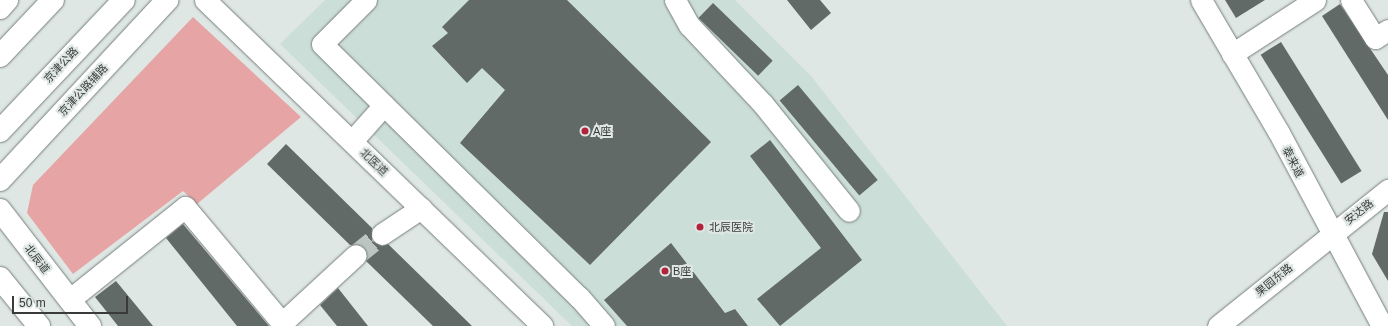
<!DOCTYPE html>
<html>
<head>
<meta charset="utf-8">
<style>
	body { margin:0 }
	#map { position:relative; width:1388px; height:326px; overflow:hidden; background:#dee7e4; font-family:Arial,"Noto Sans SC",sans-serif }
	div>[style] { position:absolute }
	.built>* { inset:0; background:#ccded8 }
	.green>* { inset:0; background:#e7a4a5 }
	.building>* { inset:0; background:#626a67; transform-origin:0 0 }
	.minor-tunnel>* { height:21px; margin-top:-10.5px; transform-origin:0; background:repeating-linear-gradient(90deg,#bdc5c2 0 21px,transparent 0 31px) }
	.roads { filter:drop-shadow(0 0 1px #767e7b) drop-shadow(0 0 1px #767e7b) }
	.minor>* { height:21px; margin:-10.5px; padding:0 10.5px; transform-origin:10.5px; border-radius:10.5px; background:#fff }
	.major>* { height:22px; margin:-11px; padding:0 11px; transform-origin:11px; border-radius:11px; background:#fff }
	.highway>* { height:22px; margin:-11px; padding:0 11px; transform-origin:11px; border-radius:11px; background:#fff }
	.dots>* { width:11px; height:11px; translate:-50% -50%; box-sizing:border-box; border:2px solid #dee7e4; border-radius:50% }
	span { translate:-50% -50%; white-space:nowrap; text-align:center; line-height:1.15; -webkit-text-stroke:4px #dee7e4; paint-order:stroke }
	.street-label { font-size:11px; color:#383b3a }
	.poi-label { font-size:11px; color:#383b3a }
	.left { translate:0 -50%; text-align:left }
	.scale { position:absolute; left:12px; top:296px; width:116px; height:18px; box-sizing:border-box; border:2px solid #383b3a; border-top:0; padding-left:5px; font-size:12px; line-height:14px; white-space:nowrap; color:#383b3a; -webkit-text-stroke:3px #dee7e4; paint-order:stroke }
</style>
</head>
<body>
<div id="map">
	<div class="built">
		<i style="clip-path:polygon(325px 0,735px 0,811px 76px,1007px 326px,572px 326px,280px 44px)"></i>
	</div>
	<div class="green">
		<i style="clip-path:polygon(193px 17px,301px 117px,197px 204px,183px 191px,73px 274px,27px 213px,33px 185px)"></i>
	</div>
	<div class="building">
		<i style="clip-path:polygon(469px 0,567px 0,711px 142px,590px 265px,460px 143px,505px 90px,482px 68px,467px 83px,432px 46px,448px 33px,442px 27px)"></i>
		<i style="clip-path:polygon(787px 0,820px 0,831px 13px,811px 30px)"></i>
		<i style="clip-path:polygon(1225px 0,1265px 0,1236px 18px)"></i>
		<i style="left:713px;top:3px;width:83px;height:21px;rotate:44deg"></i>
		<i style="clip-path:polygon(1340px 4px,1388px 75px,1388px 120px,1322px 16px)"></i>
		<i style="left:1281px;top:42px;width:152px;height:24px;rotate:58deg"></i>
		<i style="left:798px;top:85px;width:124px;height:24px;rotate:50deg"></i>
		<i style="clip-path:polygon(770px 140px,862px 260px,780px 326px,757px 299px,821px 248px,750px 156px)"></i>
		<i style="clip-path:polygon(286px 144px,372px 228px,372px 241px,382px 246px,388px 244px,472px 326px,433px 326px,366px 261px,365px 247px,350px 245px,267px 164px)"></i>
		<i style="clip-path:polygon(1384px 212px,1388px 212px,1388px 281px,1372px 254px)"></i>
		<i style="clip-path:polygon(183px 224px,269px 326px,237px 326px,166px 238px)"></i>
		<i style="clip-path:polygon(671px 243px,725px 313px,735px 309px,748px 326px,627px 326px,604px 300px)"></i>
		<i style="clip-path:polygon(116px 281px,153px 326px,118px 326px,95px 297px)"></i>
		<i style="clip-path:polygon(338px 288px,368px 326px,337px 326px,320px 305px)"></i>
	</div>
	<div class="minor-tunnel">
		<i style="left:356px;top:255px;width:33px;rotate:-39deg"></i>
	</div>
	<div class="roads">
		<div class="minor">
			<i style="left:205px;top:0;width:469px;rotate:44deg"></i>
			<i style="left:366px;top:0;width:62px;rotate:135deg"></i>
			<i style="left:322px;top:44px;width:361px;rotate:44.6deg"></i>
			<i style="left:579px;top:297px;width:38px;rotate:49deg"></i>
			<i style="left:675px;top:0;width:29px;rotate:61deg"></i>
			<i style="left:689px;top:25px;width:108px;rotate:46.9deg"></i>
			<i style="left:763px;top:104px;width:137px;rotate:51.2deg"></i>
			<i style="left:1201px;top:0;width:152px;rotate:59.6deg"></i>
			<i style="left:1278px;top:131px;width:221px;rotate:61.9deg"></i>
			<i style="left:1351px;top:0;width:45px;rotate:57.7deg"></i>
			<i style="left:1375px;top:38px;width:15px;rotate:-32deg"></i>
			<i style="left:1232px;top:54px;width:99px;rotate:-33deg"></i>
			<i style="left:352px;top:141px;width:48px;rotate:-48.4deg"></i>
			<i style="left:382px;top:234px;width:47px;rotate:-33.7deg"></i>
			<i style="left:69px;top:300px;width:149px;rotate:-38.7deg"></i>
			<i style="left:185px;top:207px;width:151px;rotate:50.1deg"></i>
			<i style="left:282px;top:323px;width:100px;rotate:-42.6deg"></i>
			<i style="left:1218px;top:326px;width:218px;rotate:-38.7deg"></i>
		</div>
		<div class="major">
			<i style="left:0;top:8px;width:11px;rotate:-49deg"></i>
			<i style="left:0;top:180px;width:246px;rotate:-47.1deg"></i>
			<i style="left:0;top:210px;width:147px;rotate:52.2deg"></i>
			<i style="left:0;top:278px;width:62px;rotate:50.9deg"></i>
		</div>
		<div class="highway">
			<i style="left:0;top:56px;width:77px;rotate:-46.6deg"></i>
			<i style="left:0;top:131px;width:180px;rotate:-46.6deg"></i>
		</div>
	</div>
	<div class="dots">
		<i style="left:585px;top:131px;background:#b3213a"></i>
		<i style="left:700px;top:227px;background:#b3213a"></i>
		<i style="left:665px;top:271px;background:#b3213a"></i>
	</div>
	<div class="street-label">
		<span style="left:61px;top:65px;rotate:-47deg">京津公路</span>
		<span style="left:83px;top:90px;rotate:-47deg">京津公路辅路</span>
		<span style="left:374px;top:162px;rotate:44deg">北医道</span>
		<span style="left:1293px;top:162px;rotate:63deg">泰来道</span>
		<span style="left:1359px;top:212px;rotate:-38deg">安达路</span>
		<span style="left:37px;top:259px;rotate:52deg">北辰道</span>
		<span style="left:1274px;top:280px;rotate:-39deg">果园东路</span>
	</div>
	<div class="poi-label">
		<span class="left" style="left:593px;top:131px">A座</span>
		<span class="left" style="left:709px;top:227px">北辰医院</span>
		<span class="left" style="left:673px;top:271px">B座</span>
	</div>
	<div class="scale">50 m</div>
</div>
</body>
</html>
